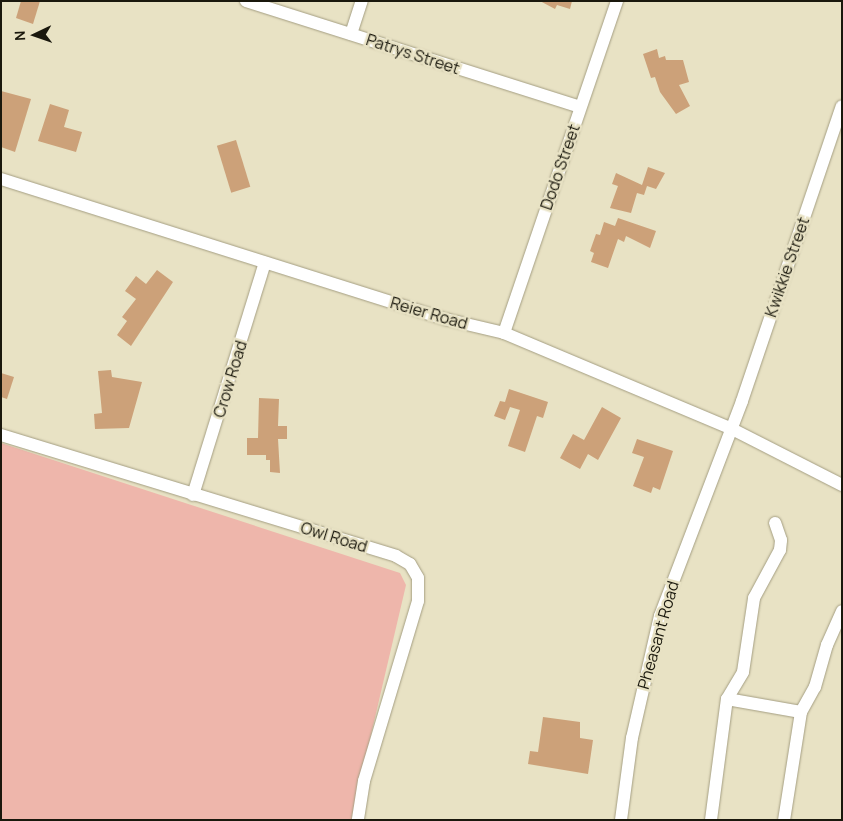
<!DOCTYPE html>
<html>
<head>
<meta charset="utf-8">
<style>
	body { margin:0 }
	#map { position:relative; width:843px; height:821px; overflow:hidden; background:#e8e2c4; font-family:Manrope,sans-serif }
	div>[style] { position:absolute }
	.green>* { inset:0; background:#eeb6ab }
	.building>* { inset:0; background:#cca179; transform-origin:0 0 }
	.roads { filter:drop-shadow(0 0 1px #a49e82) drop-shadow(0 0 1px #a49e82) }
	.minor>* { height:12px; margin:-6px; padding:0 6px; transform-origin:6px; border-radius:6px; background:#fff }
	span { translate:-50% -50%; white-space:nowrap; text-align:center; line-height:1.15; -webkit-text-stroke:5px #e8e2c4; paint-order:stroke }
	.street-label { font-size:16px; color:#1a180d }
	.frame { position:absolute; inset:0; border:2px solid #1a180d; pointer-events:none }
	.north { position:absolute; left:10px; top:10px; width:50px; height:50px; -webkit-text-stroke:4px #e8e2c4; paint-order:stroke; rotate:267deg; font-size:14px; font-weight:700; line-height:20px; text-align:center; color:#1a180d }
	.north::after { content:''; display:block; margin:auto; width:18px; height:22px; background:#1a180d; clip-path:polygon(50% 0,100% 100%,50% 72%,0 100%) }
</style>
</head>
<body>
<div id="map">
	<div class="green">
		<i style="clip-path:polygon(1px 443px,400px 573px,406px 585px,351px 820px,1px 820px)"></i>
	</div>
	<div class="building">
		<i style="clip-path:polygon(21px 1px,40px 1px,33px 24px,16px 18px)"></i>
		<i style="clip-path:polygon(540px 1px,572px 1px,570px 9px,557px 5px,555px 9px)"></i>
		<i style="clip-path:polygon(657px 49px,659px 58px,665px 56px,666px 60px,683px 60px,689px 82px,679px 85px,690px 106px,676px 114px,660px 92px,655px 77px,651px 78px,643px 54px)"></i>
		<i style="clip-path:polygon(1px 91px,31px 99px,15px 152px,1px 147px)"></i>
		<i style="clip-path:polygon(50px 104px,69px 110px,64px 127px,82px 132px,76px 152px,38px 141px)"></i>
		<i style="left:236px;top:140px;width:49px;height:20px;rotate:73deg"></i>
		<i style="clip-path:polygon(648px 167px,665px 173px,656px 189px,647px 186px,644px 195px,637px 193px,631px 213px,610px 208px,618px 186px,612px 184px,616px 173px,642px 185px)"></i>
		<i style="clip-path:polygon(618px 218px,656px 231px,650px 248px,626px 236px,624px 242px,618px 239px,608px 268px,591px 262px,594px 253px,590px 251px,596px 234px,600px 235px,604px 222px,615px 226px)"></i>
		<i style="clip-path:polygon(157px 270px,173px 282px,131px 346px,117px 335px,127px 321px,122px 317px,136px 299px,125px 291px,136px 276px,146px 284px)"></i>
		<i style="clip-path:polygon(111px 370px,112px 377px,142px 382px,129px 428px,95px 429px,94px 414px,102px 413px,98px 371px)"></i>
		<i style="clip-path:polygon(1px 373px,14px 377px,7px 399px,1px 397px)"></i>
		<i style="clip-path:polygon(509px 389px,548px 402px,543px 418px,537px 416px,525px 452px,508px 446px,520px 410px,510px 407px,505px 420px,494px 416px,500px 401px,505px 402px)"></i>
		<i style="clip-path:polygon(259px 398px,279px 399px,278px 426px,287px 426px,287px 439px,278px 439px,280px 473px,270px 472px,270px 460px,266px 460px,266px 455px,247px 455px,247px 438px,258px 438px)"></i>
		<i style="clip-path:polygon(602px 407px,621px 418px,598px 460px,588px 454px,580px 469px,560px 458px,573px 434px,584px 440px)"></i>
		<i style="clip-path:polygon(637px 439px,673px 451px,660px 490px,653px 487px,651px 493px,633px 486px,644px 457px,632px 453px)"></i>
		<i style="clip-path:polygon(543px 717px,580px 722px,580px 738px,593px 740px,588px 774px,528px 764px,530px 751px,538px 752px)"></i>
	</div>
	<div class="roads">
		<div class="minor">
			<i style="left:246px;top:1px;width:350px;rotate:17.6deg"></i>
			<i style="left:351px;top:34px;width:35px;rotate:-72deg"></i>
			<i style="left:1px;top:179px;width:466px;rotate:17.5deg"></i>
			<i style="left:445px;top:319px;width:61px;rotate:13.3deg"></i>
			<i style="left:504px;top:333px;width:245px;rotate:22.8deg"></i>
			<i style="left:730px;top:428px;width:126px;rotate:27deg"></i>
			<i style="left:504px;top:333px;width:351px;rotate:-71.2deg"></i>
			<i style="left:1px;top:435px;width:413px;rotate:17deg"></i>
			<i style="left:396px;top:556px;width:16px;rotate:30deg"></i>
			<i style="left:410px;top:564px;width:16px;rotate:60deg"></i>
			<i style="left:418px;top:578px;width:23px;rotate:90deg"></i>
			<i style="left:418px;top:601px;width:188px;rotate:106.7deg"></i>
			<i style="left:364px;top:781px;width:39px;rotate:99deg"></i>
			<i style="left:193px;top:495px;width:243px;rotate:-72.8deg"></i>
			<i style="left:727px;top:699px;width:75px;rotate:10deg"></i>
			<i style="left:801px;top:712px;width:109px;rotate:98.9deg"></i>
			<i style="left:801px;top:712px;width:29px;rotate:-61deg"></i>
			<i style="left:815px;top:687px;width:44px;rotate:-74.1deg"></i>
			<i style="left:827px;top:645px;width:37px;rotate:-66deg"></i>
			<i style="left:621px;top:820px;width:83px;rotate:-82.4deg"></i>
			<i style="left:632px;top:738px;width:125px;rotate:-77.1deg"></i>
			<i style="left:660px;top:616px;width:230px;rotate:-69.1deg"></i>
			<i style="left:742px;top:401px;width:311px;rotate:-71.3deg"></i>
			<i style="left:711px;top:820px;width:122px;rotate:-82.5deg"></i>
			<i style="left:727px;top:699px;width:31px;rotate:-59deg"></i>
			<i style="left:743px;top:672px;width:75px;rotate:-81.5deg"></i>
			<i style="left:754px;top:598px;width:55px;rotate:-61.6deg"></i>
			<i style="left:780px;top:550px;width:10px;rotate:-84deg"></i>
			<i style="left:781px;top:540px;width:18px;rotate:-109deg"></i>
		</div>
	</div>
	<div class="street-label">
		<span style="left:413px;top:54px;rotate:18deg">Patrys Street</span>
		<span style="left:560px;top:167px;rotate:-71deg">Dodo Street</span>
		<span style="left:787px;top:267px;rotate:-71deg">Kwikkie Street</span>
		<span style="left:429px;top:313px;rotate:16deg">Reier Road</span>
		<span style="left:230px;top:379px;rotate:-73deg">Crow Road</span>
		<span style="left:334px;top:537px;rotate:17deg">Owl Road</span>
		<span style="left:658px;top:635px;rotate:-74deg">Pheasant Road</span>
	</div>
	<div class="frame"></div>
	<div class="north">N</div>
</div>
</body>
</html>
